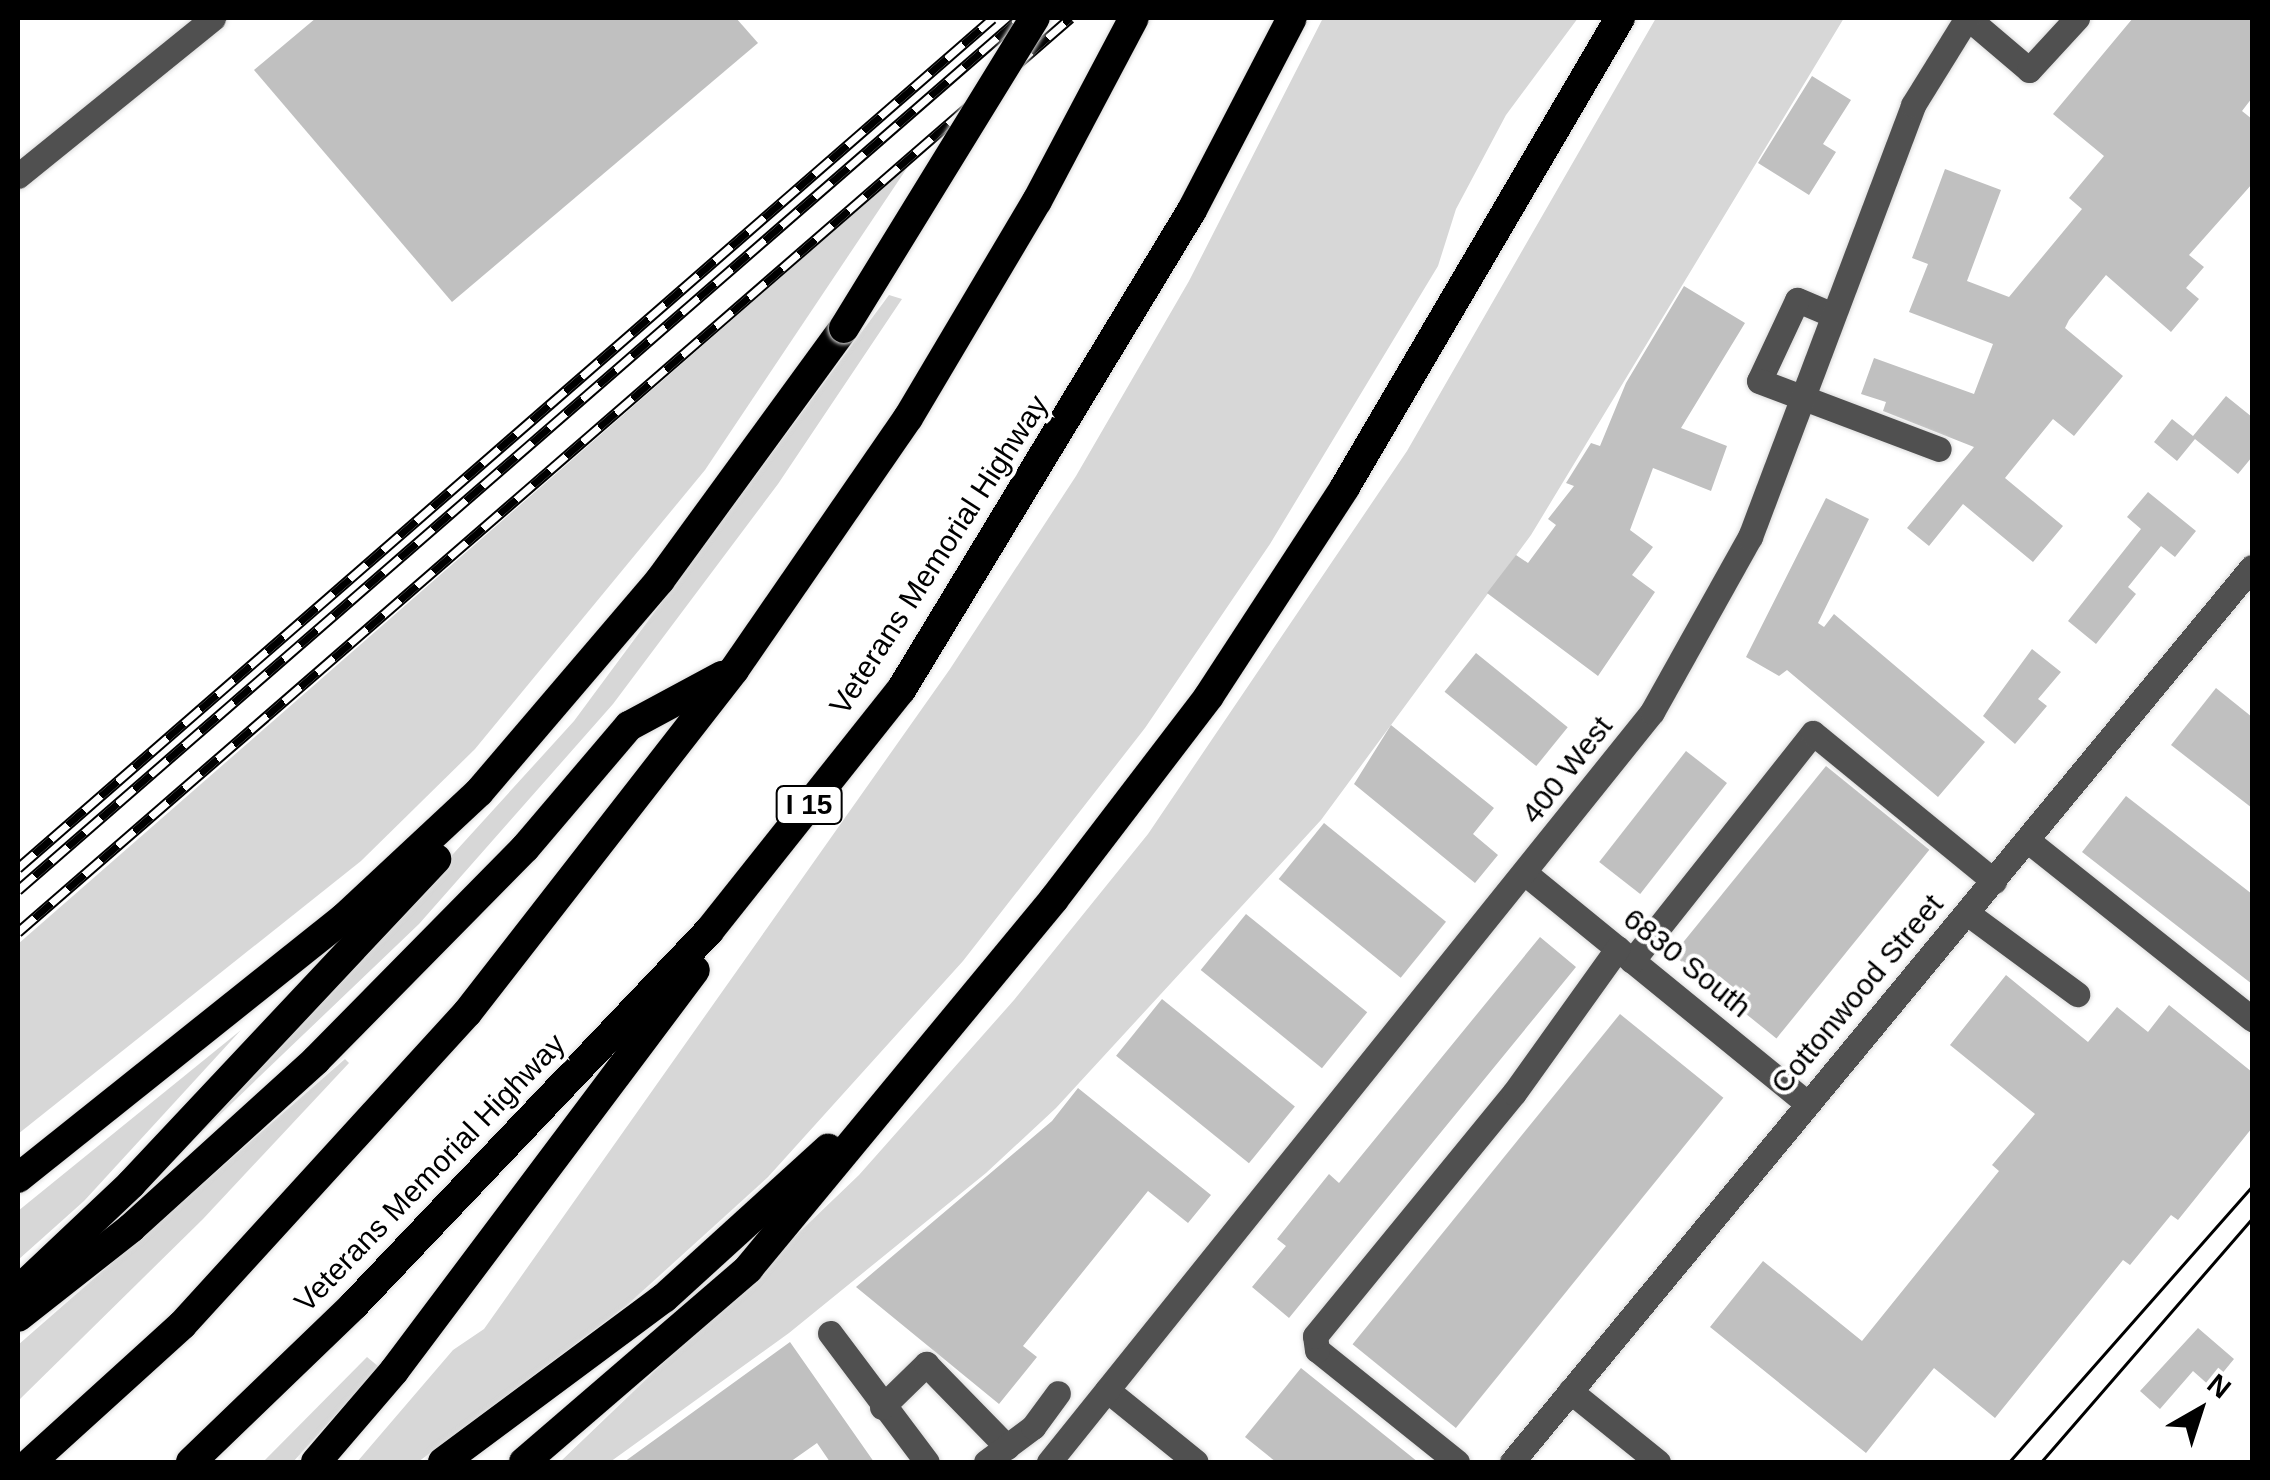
<!DOCTYPE html>
<html>
<head>
<meta charset="utf-8">
<style>
	body { margin:0 }
	#map { position:relative; width:2270px; height:1480px; overflow:hidden; background:#fff; font-family:Arial,sans-serif }
	div>[style] { position:absolute }
	.green>* { inset:0; background:#d7d7d7 }
	.building>* { inset:0; background:#c0c0c0; transform-origin:0 0 }
	.roads { filter:drop-shadow(0 0 2px #dbdbdb) drop-shadow(0 0 2px #dbdbdb) }
	.minor>* { height:25px; margin:-12.5px; padding:0 12.5px; transform-origin:12.5px; border-radius:12.5px; background:#505050 }
	.highway>* { height:30px; margin:-15px; padding:0 15px; transform-origin:15px; border-radius:15px; background:#000 }
	.tram>* { height:2.5px; margin:-1.25px; padding:0 1.25px; transform-origin:1.25px; border-radius:1.25px; background:#000 }
	.rail>* { height:11px; margin-top:-5.5px; transform-origin:0; background:repeating-linear-gradient(90deg,#fff 0 22px,#000 0 44px); box-sizing:border-box; border-block:2px solid #000 }
	.bridges { filter:drop-shadow(0 0 2px #dbdbdb) drop-shadow(0 0 2px #dbdbdb) }
	.highway-bridge>* { height:30px; margin:-15px; padding:0 15px; transform-origin:15px; border-radius:15px; background:#000 }
	span { translate:-50% -50%; white-space:nowrap; text-align:center; line-height:1.15; -webkit-text-stroke:8px #fff; paint-order:stroke }
	.shield-label span { padding:2px 8px; background:#fff; border:2px solid; border-radius:8px; -webkit-text-stroke-width:0 }
	.shield-label { font-size:28px; color:#000; font-weight:700 }
	.street-label { font-size:30px; color:#000 }
	.frame { position:absolute; inset:0; border:20px solid #000; pointer-events:none }
	.north { position:absolute; left:2150px; top:1360px; width:100px; height:100px; -webkit-text-stroke:8px #fff; paint-order:stroke; rotate:39deg; font-size:28px; font-weight:700; line-height:40px; text-align:center; color:#000 }
	.north::after { content:''; display:block; margin:auto; width:35px; height:45px; background:#000; clip-path:polygon(50% 0,100% 100%,50% 72%,0 100%) }
</style>
</head>
<body>
<div id="map">
	<div class="green">
		<i style="clip-path:polygon(1323px 18px,1578px 18px,1506px 115px,1456px 209px,1438px 266px,1270px 544px,1145px 728px,963px 961px,768px 1177px,626px 1306px,418px 1462px,357px 1462px,453px 1350px,484px 1329px,950px 669px,1076px 476px,1189px 281px)"></i>
		<i style="clip-path:polygon(1656px 18px,1844px 18px,1531px 535px,1321px 820px,1056px 1108px,986px 1173px,789px 1333px,610px 1462px,560px 1462px,859px 1175px,1014px 1000px,1148px 834px,1407px 451px)"></i>
		<i style="clip-path:polygon(909px 165px,705px 470px,475px 749px,361px 861px,18px 1134px,18px 944px)"></i>
		<i style="clip-path:polygon(889px 295px,902px 299px,778px 484px,613px 704px,419px 924px,167px 1165px,448px 868px,444px 864px,574px 721px)"></i>
		<i style="clip-path:polygon(241px 1030px,84px 1201px,18px 1260px,18px 1211px)"></i>
		<i style="clip-path:polygon(345px 1059px,349px 1063px,203px 1219px,18px 1401px,18px 1345px)"></i>
		<i style="clip-path:polygon(367px 1357px,379px 1367px,293px 1462px,263px 1462px)"></i>
	</div>
	<div class="building">
		<i style="clip-path:polygon(316px 18px,736px 18px,758px 43px,452px 302px,254px 70px)"></i>
		<i style="clip-path:polygon(2133px 18px,2252px 18px,2252px 98px,2242px 111px,2252px 119px,2252px 184px,2189px 255px,2204px 267px,2186px 288px,2199px 299px,2171px 332px,2106px 275px,2069px 320px,2065px 328px,2123px 376px,2074px 436px,2053px 419px,2005px 478px,2063px 526px,2033px 562px,1963px 504px,1929px 546px,1907px 528px,1974px 447px,1883px 411px,1886px 402px,1861px 394px,1874px 358px,1974px 394px,1993px 344px,1909px 312px,1928px 264px,1912px 258px,1945px 169px,2001px 190px,1967px 281px,2009px 297px,2082px 209px,2069px 198px,2104px 156px,2053px 114px)"></i>
		<i style="clip-path:polygon(1812px 76px,1851px 100px,1823px 144px,1836px 152px,1809px 195px,1758px 163px)"></i>
		<i style="clip-path:polygon(1684px 286px,1745px 323px,1681px 428px,1727px 446px,1711px 491px,1653px 468px,1630px 530px,1653px 547px,1632px 575px,1655px 592px,1598px 676px,1487px 593px,1516px 555px,1528px 563px,1556px 525px,1548px 519px,1574px 486px,1566px 483px,1591px 443px,1600px 446px,1626px 383px)"></i>
		<i style="clip-path:polygon(2226px 396px,2252px 417px,2252px 457px,2238px 474px,2195px 439px,2177px 461px,2154px 442px,2172px 419px,2193px 436px)"></i>
		<i style="clip-path:polygon(2148px 492px,2196px 531px,2175px 557px,2161px 546px,2128px 587px,2136px 594px,2096px 644px,2068px 621px,2141px 529px,2127px 517px)"></i>
		<i style="clip-path:polygon(1826px 498px,1869px 519px,1818px 623px,1824px 627px,1834px 614px,1985px 742px,1938px 797px,1787px 670px,1779px 676px,1746px 657px)"></i>
		<i style="clip-path:polygon(2032px 649px,2061px 672px,2038px 699px,2047px 706px,2015px 744px,1983px 716px)"></i>
		<i style="left:1476px;top:653px;width:118px;height:50px;rotate:39deg"></i>
		<i style="clip-path:polygon(2216px 688px,2252px 717px,2252px 808px,2171px 745px)"></i>
		<i style="clip-path:polygon(1391px 725px,1494px 808px,1473px 834px,1498px 855px,1475px 883px,1354px 784px)"></i>
		<i style="left:1686px;top:751px;width:52px;height:141px;rotate:38deg"></i>
		<i style="left:1826px;top:766px;width:133px;height:243px;rotate:39deg"></i>
		<i style="clip-path:polygon(2126px 796px,2252px 894px,2252px 984px,2082px 852px)"></i>
		<i style="left:1324px;top:823px;width:157px;height:72px;rotate:39deg"></i>
		<i style="left:1246px;top:914px;width:156px;height:72px;rotate:39deg"></i>
		<i style="clip-path:polygon(1540px 937px,1576px 967px,1289px 1318px,1252px 1287px,1286px 1246px,1277px 1239px,1329px 1174px,1339px 1183px)"></i>
		<i style="clip-path:polygon(2006px 975px,2088px 1042px,2117px 1007px,2148px 1032px,2169px 1005px,2252px 1072px,2252px 1128px,2178px 1220px,2171px 1215px,2130px 1265px,2123px 1260px,1995px 1418px,1934px 1368px,1866px 1453px,1710px 1327px,1763px 1261px,1862px 1341px,1999px 1171px,1992px 1165px,2035px 1114px,1950px 1045px)"></i>
		<i style="left:1162px;top:999px;width:171px;height:73px;rotate:39deg"></i>
		<i style="left:1620px;top:1014px;width:133px;height:425px;rotate:39deg"></i>
		<i style="clip-path:polygon(1078px 1088px,1211px 1195px,1188px 1223px,1148px 1191px,1023px 1346px,1037px 1357px,999px 1404px,856px 1287px,1052px 1121px)"></i>
		<i style="clip-path:polygon(2198px 1328px,2234px 1359px,2211px 1387px,2193px 1371px,2160px 1409px,2140px 1391px)"></i>
		<i style="clip-path:polygon(790px 1342px,874px 1462px,830px 1462px,817px 1443px,790px 1462px,624px 1462px)"></i>
		<i style="clip-path:polygon(1301px 1368px,1418px 1462px,1276px 1462px,1245px 1437px)"></i>
	</div>
	<div class="roads">
		<div class="minor">
			<i style="left:1968px;top:18px;width:80px;rotate:40.4deg"></i>
			<i style="left:2029px;top:70px;width:71px;rotate:-47.3deg"></i>
			<i style="left:18px;top:176px;width:251px;rotate:-39deg"></i>
			<i style="left:1833px;top:315px;width:39px;rotate:-157deg"></i>
			<i style="left:1797px;top:300px;width:89px;rotate:115.1deg"></i>
			<i style="left:1759px;top:381px;width:192px;rotate:20.7deg"></i>
			<i style="left:2027px;top:840px;width:288px;rotate:38.5deg"></i>
			<i style="left:1526px;top:874px;width:362px;rotate:39.2deg"></i>
			<i style="left:1967px;top:913px;width:137px;rotate:36.4deg"></i>
			<i style="left:1632px;top:961px;width:291px;rotate:-51.6deg"></i>
			<i style="left:1813px;top:733px;width:234px;rotate:39.3deg"></i>
			<i style="left:830px;top:1333px;width:161px;rotate:53.1deg"></i>
			<i style="left:1107px;top:1390px;width:114px;rotate:39deg"></i>
			<i style="left:1570px;top:1391px;width:113px;rotate:38.9deg"></i>
			<i style="left:882px;top:1407px;width:62px;rotate:-44.3deg"></i>
			<i style="left:926px;top:1364px;width:116px;rotate:45.7deg"></i>
			<i style="left:986px;top:1462px;width:59px;rotate:-36.7deg"></i>
			<i style="left:1033px;top:1427px;width:42px;rotate:-53.7deg"></i>
			<i style="left:1049px;top:1462px;width:962px;rotate:-51.2deg"></i>
			<i style="left:1652px;top:712px;width:201px;rotate:-60.8deg"></i>
			<i style="left:1750px;top:537px;width:462px;rotate:-69.3deg"></i>
			<i style="left:1913px;top:105px;width:102px;rotate:-58.2deg"></i>
			<i style="left:1457px;top:1462px;width:179px;rotate:-141.3deg"></i>
			<i style="left:1317px;top:1350px;width:14px;rotate:-98deg"></i>
			<i style="left:1315px;top:1336px;width:314px;rotate:-50.7deg"></i>
			<i style="left:1514px;top:1093px;width:178px;rotate:-54.4deg"></i>
			<i style="left:1512px;top:1462px;width:1161px;rotate:-50.42deg"></i>
		</div>
		<div class="highway">
			<i style="left:18px;top:1178px;width:418px;rotate:-38.6deg"></i>
			<i style="left:345px;top:917px;width:183px;rotate:-43deg"></i>
			<i style="left:479px;top:792px;width:279px;rotate:-49.5deg"></i>
			<i style="left:660px;top:580px;width:312px;rotate:-53.9deg"></i>
			<i style="left:18px;top:1291px;width:156px;rotate:-43.4deg"></i>
			<i style="left:131px;top:1184px;width:446px;rotate:-46.8deg"></i>
			<i style="left:18px;top:1317px;width:144px;rotate:-38.2deg"></i>
			<i style="left:131px;top:1228px;width:250px;rotate:-42.2deg"></i>
			<i style="left:316px;top:1060px;width:298px;rotate:-45.4deg"></i>
			<i style="left:525px;top:848px;width:160px;rotate:-49.6deg"></i>
			<i style="left:629px;top:726px;width:106px;rotate:-28.3deg"></i>
			<i style="left:31px;top:1462px;width:204px;rotate:-42.2deg"></i>
			<i style="left:182px;top:1325px;width:423px;rotate:-47.6deg"></i>
			<i style="left:467px;top:1013px;width:435px;rotate:-52.1deg"></i>
			<i style="left:734px;top:670px;width:306px;rotate:-55.4deg"></i>
			<i style="left:908px;top:418px;width:252px;rotate:-59.3deg"></i>
			<i style="left:1037px;top:201px;width:207px;rotate:-62.1deg"></i>
			<i style="left:191px;top:1462px;width:226px;rotate:-43.9deg"></i>
			<i style="left:354px;top:1305px;width:516px;rotate:-46.49deg"></i>
			<i style="left:709px;top:931px;width:308px;rotate:-51.5deg"></i>
			<i style="left:901px;top:690px;width:561px;rotate:-58.77deg"></i>
			<i style="left:1192px;top:210px;width:216px;rotate:-62.5deg"></i>
			<i style="left:316px;top:1462px;width:120px;rotate:-49.4deg"></i>
			<i style="left:394px;top:1371px;width:501px;rotate:-53.11deg"></i>
			<i style="left:443px;top:1462px;width:275px;rotate:-36.6deg"></i>
			<i style="left:664px;top:1298px;width:222px;rotate:-42.3deg"></i>
			<i style="left:524px;top:1462px;width:296px;rotate:-40.7deg"></i>
			<i style="left:748px;top:1269px;width:480px;rotate:-50.4deg"></i>
			<i style="left:1054px;top:899px;width:255px;rotate:-52.6deg"></i>
			<i style="left:1209px;top:696px;width:249px;rotate:-56.9deg"></i>
			<i style="left:1345px;top:487px;width:544px;rotate:-59.61deg"></i>
		</div>
	</div>
	<div class="tram">
		<i style="left:2009px;top:1462px;width:368px;rotate:-48.6deg"></i>
		<i style="left:2041px;top:1462px;width:323px;rotate:-49.1deg"></i>
	</div>
	<div class="rail">
		<i style="left:18px;top:868px;width:1293px;rotate:-41.08deg"></i>
		<i style="left:18px;top:890px;width:1328px;rotate:-41.03deg"></i>
		<i style="left:18px;top:932px;width:1394px;rotate:-40.98deg"></i>
	</div>
	<div class="bridges">
		<div class="highway-bridge">
			<i style="left:844px;top:328px;width:364px;rotate:-58.4deg"></i>
		</div>
	</div>
	<div class="shield-label">
		<span style="left:809px;top:805px">I 15</span>
	</div>
	<div class="street-label">
		<span style="left:939px;top:555px;rotate:-57deg">Veterans Memorial Highway</span>
		<span style="left:1567px;top:770px;rotate:-52deg">400 West</span>
		<span style="left:1687px;top:963px;rotate:39deg">6830 South</span>
		<span style="left:1857px;top:994px;rotate:-50deg">Cottonwood Street</span>
		<span style="left:430px;top:1173px;rotate:-46deg">Veterans Memorial Highway</span>
	</div>
	<div class="frame"></div>
	<div class="north">N</div>
</div>
</body>
</html>
